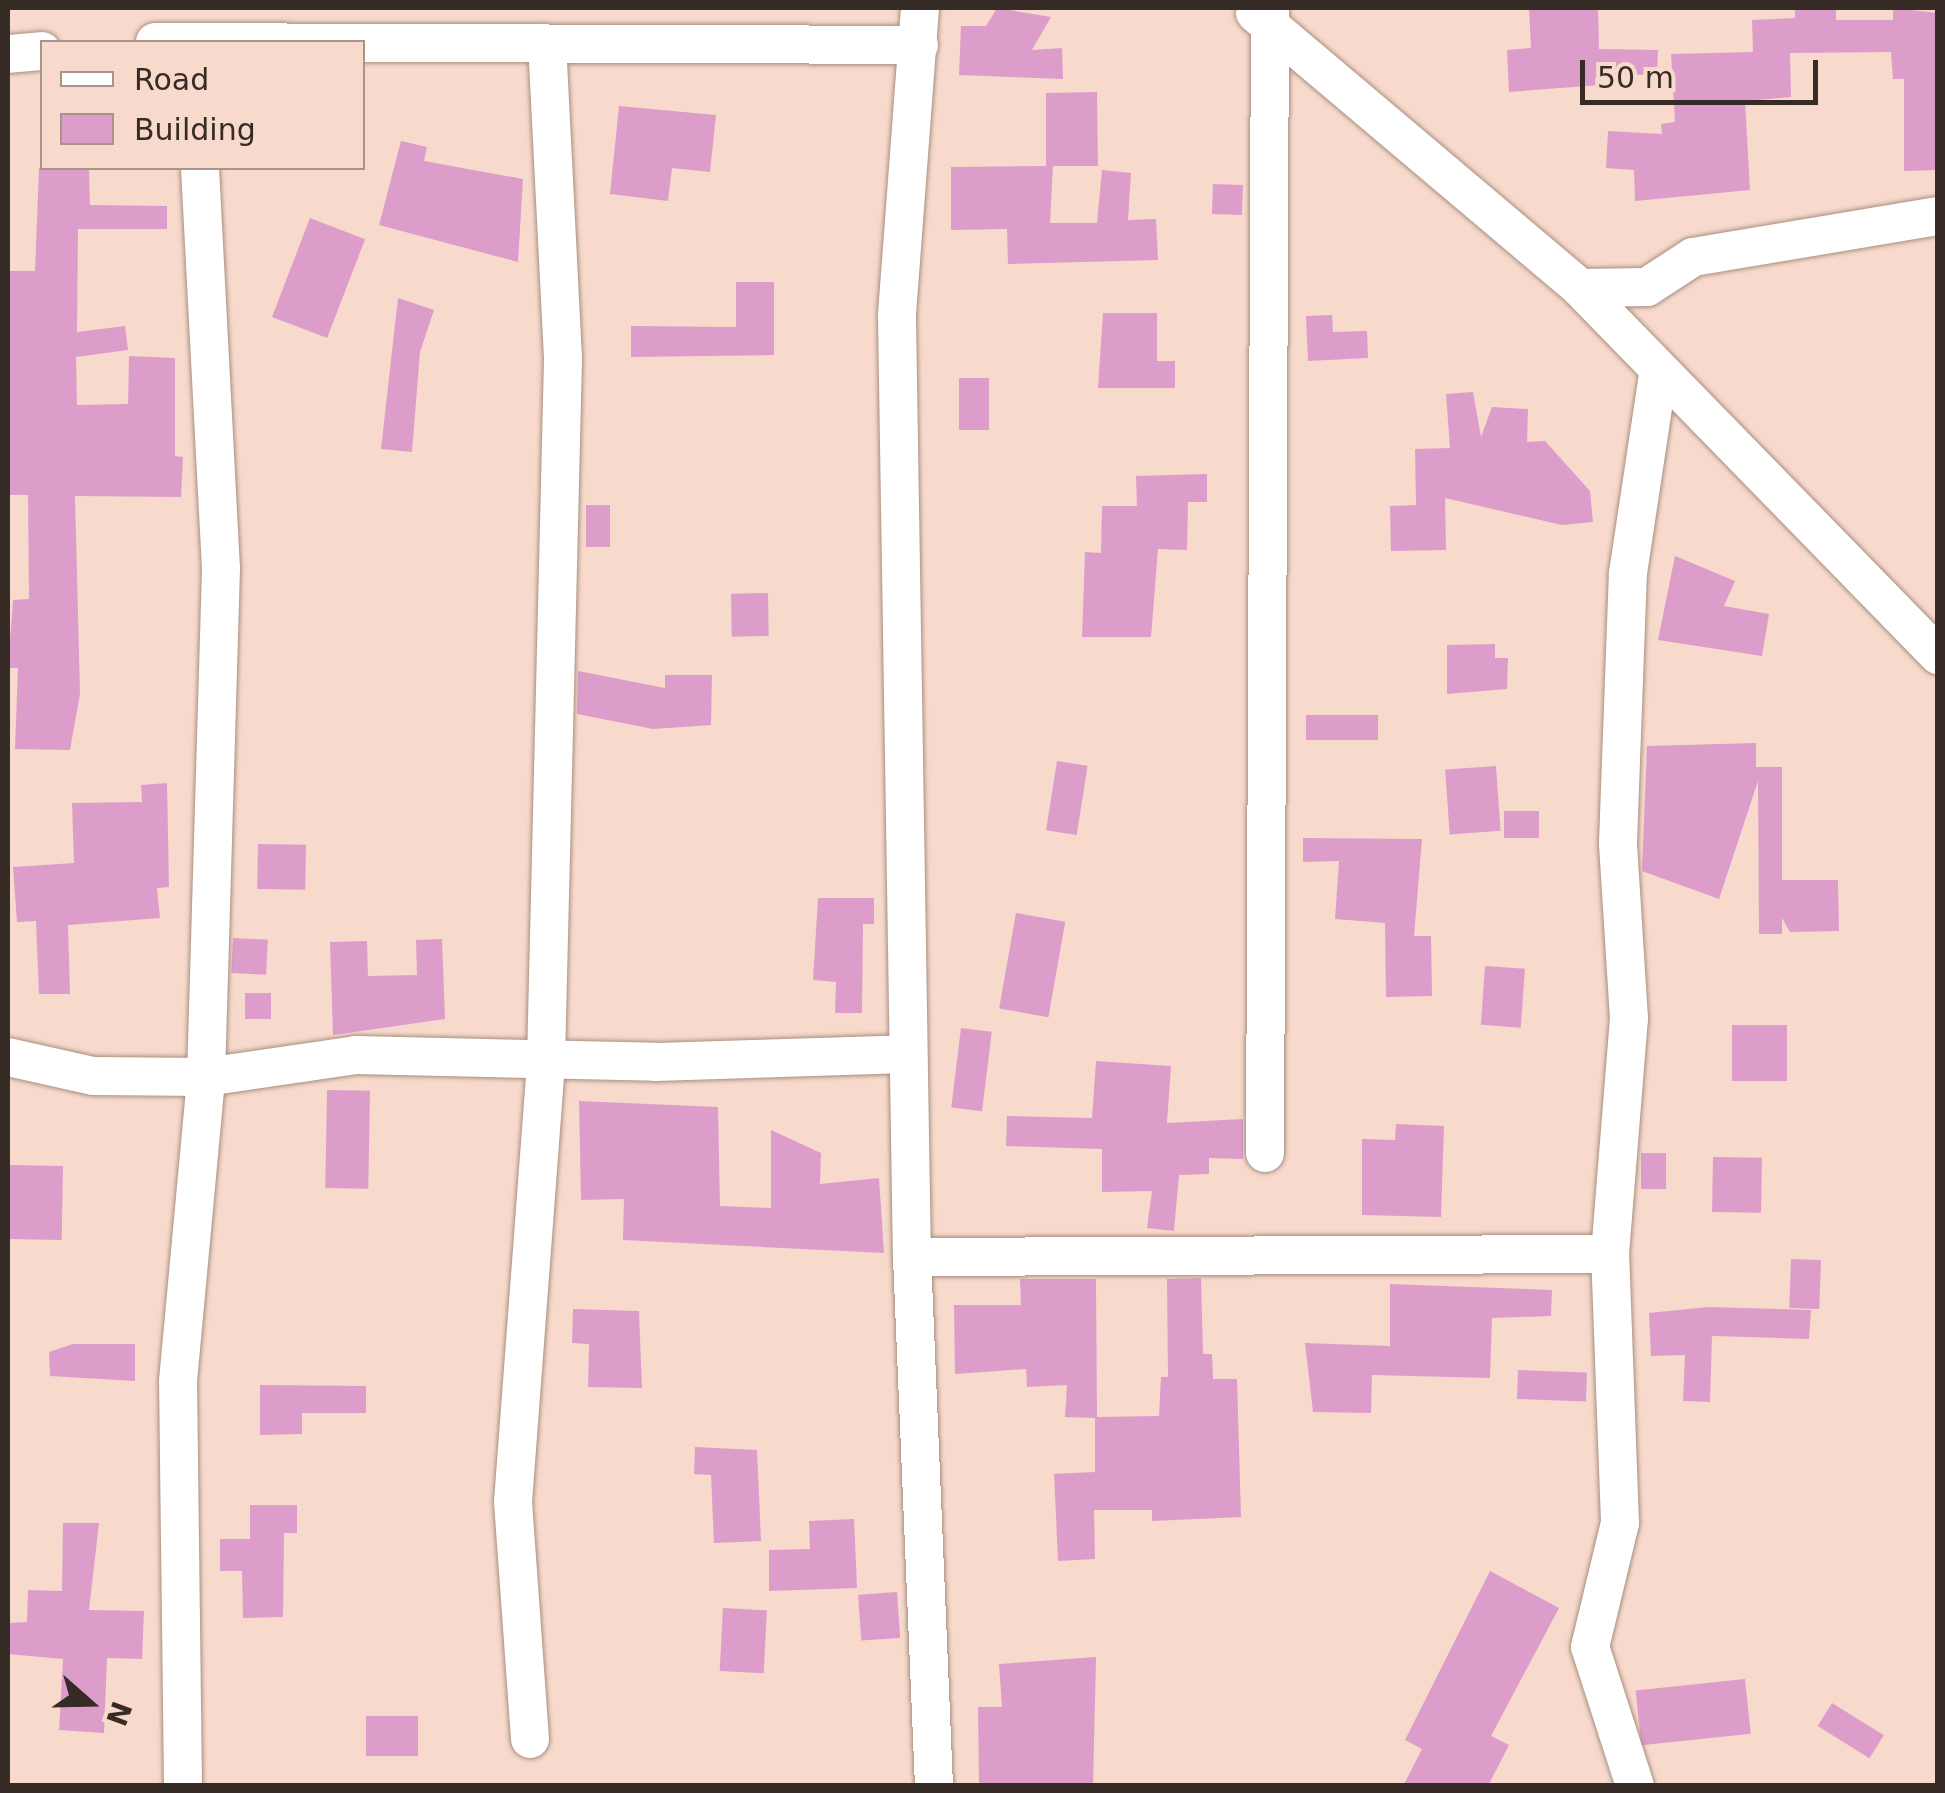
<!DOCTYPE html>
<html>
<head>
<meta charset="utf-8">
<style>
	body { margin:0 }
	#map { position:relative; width:1945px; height:1793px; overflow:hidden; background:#f7dacb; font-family:"DejaVu Sans",sans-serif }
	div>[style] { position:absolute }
	.building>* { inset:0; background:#dc9dcb; transform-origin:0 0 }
	.roads { filter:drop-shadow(0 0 2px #a88e80) drop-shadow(0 0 2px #a88e80) }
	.street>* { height:38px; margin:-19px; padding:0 19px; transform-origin:19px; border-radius:19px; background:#fff }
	span { translate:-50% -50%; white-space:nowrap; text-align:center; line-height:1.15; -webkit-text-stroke:9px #f7dacb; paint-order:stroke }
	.frame { position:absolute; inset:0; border:10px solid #362b25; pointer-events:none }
	.legend { position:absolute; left:40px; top:40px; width:325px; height:130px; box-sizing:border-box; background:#f7dacb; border:2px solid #aa9489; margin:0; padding:12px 18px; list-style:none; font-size:30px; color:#362b25 }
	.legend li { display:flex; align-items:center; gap:20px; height:50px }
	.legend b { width:50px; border:2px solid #aa9489 }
	.north { position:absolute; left:40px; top:1653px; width:100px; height:100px; -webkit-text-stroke:8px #f7dacb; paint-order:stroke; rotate:110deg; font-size:28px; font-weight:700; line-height:40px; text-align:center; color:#362b25 }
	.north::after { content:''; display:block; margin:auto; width:35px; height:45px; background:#362b25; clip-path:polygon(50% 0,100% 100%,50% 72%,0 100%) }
	.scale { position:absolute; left:1580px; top:60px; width:238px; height:45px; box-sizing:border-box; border:5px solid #362b25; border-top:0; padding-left:12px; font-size:30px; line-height:35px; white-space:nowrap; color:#362b25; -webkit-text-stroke:8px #f7dacb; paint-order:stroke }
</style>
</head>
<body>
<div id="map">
	<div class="building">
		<i style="clip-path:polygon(997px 8px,1051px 17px,1032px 50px,1062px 48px,1063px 79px,959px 75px,961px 26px,986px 26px)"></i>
		<i style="clip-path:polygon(1529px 8px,1598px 8px,1599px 49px,1658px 50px,1657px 75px,1599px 74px,1599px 85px,1509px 92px,1507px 50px,1531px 48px)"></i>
		<i style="clip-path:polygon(1795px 8px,1836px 8px,1836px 20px,1893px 20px,1893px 8px,1938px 13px,1938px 170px,1904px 171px,1904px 79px,1893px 79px,1891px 52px,1790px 53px,1791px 97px,1745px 101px,1750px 190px,1635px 201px,1634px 170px,1606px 168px,1608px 131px,1662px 134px,1661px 124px,1675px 122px,1671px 54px,1753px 52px,1752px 20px,1795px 18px)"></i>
		<i style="clip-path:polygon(1097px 92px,1098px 166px,1053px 166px,1050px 223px,1097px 223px,1102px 170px,1131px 173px,1128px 220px,1156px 219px,1158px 260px,1008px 264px,1007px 229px,951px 230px,951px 167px,1046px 166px,1046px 93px)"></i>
		<i style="clip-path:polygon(619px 106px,716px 115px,710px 172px,672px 168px,668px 201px,610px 194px)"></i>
		<i style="clip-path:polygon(401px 141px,427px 147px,424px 161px,523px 179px,518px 262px,379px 225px)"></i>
		<i style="clip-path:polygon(39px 168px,89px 168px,90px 205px,167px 206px,167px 229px,78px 229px,77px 332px,125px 326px,128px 350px,76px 357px,77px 405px,128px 404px,129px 356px,175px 358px,175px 456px,183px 457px,181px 497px,75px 496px,80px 694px,70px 750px,15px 749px,18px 668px,8px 668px,13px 600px,29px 599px,28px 495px,8px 495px,8px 271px,35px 271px)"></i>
		<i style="left:1213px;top:184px;width:30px;height:30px;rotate:2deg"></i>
		<i style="left:310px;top:218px;width:59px;height:106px;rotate:21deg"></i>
		<i style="clip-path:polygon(736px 282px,774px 282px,774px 355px,631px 357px,631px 326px,736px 327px)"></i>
		<i style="clip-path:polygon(398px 298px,434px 310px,420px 352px,412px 452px,381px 449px)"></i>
		<i style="clip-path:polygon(1103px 313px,1157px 313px,1157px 361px,1175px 361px,1175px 388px,1098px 388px)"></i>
		<i style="clip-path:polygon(1332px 315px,1333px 332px,1367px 331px,1368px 358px,1308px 361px,1306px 316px)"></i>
		<i style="left:959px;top:378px;width:30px;height:52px"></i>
		<i style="clip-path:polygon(1473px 392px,1481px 437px,1492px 407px,1528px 409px,1527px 442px,1545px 441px,1590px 491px,1593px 522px,1562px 525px,1445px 498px,1446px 550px,1391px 551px,1390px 506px,1416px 505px,1415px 449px,1450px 448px,1446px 394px)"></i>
		<i style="clip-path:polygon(1207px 474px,1207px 502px,1188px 502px,1187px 550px,1158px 549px,1151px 637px,1082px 637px,1085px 552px,1101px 553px,1102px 506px,1137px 506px,1136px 476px)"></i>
		<i style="left:586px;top:505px;width:24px;height:42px"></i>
		<i style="clip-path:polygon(1675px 556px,1735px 581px,1724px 606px,1769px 614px,1762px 656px,1658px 640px)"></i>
		<i style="left:768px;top:593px;width:43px;height:37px;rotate:89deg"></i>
		<i style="clip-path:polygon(1495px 644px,1495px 658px,1508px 658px,1507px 689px,1447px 694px,1447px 645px)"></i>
		<i style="clip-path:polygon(578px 671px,665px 688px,665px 675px,712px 675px,711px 725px,653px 729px,577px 714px)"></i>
		<i style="left:1306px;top:715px;width:72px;height:25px"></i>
		<i style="clip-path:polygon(1756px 743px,1756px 767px,1782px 767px,1782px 880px,1838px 880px,1839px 931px,1790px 932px,1782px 918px,1782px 934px,1759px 934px,1758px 781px,1719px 899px,1642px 871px,1647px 746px)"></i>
		<i style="left:1057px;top:761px;width:31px;height:70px;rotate:9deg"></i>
		<i style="left:1496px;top:766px;width:65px;height:51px;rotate:86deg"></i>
		<i style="clip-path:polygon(167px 783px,169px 887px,157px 888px,160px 918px,68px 925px,70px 994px,39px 994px,36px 921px,17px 922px,13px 867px,74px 863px,72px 803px,142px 802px,141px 785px)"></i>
		<i style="left:1504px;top:811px;width:35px;height:27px"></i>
		<i style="clip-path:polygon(1303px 838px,1422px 839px,1414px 936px,1431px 936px,1432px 996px,1386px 997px,1385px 923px,1335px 919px,1339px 861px,1303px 862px)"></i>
		<i style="left:258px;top:844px;width:48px;height:45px;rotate:1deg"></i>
		<i style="clip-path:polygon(818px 898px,874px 898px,874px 924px,863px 924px,862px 1013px,835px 1013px,836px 982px,813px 980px)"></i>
		<i style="left:1016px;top:913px;width:50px;height:97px;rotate:10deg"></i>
		<i style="left:233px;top:938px;width:35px;height:35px;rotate:3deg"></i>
		<i style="clip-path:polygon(442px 939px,445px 1019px,333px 1035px,330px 942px,367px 941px,368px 976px,417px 975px,416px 940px)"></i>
		<i style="left:1485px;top:966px;width:40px;height:59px;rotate:4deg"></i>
		<i style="left:245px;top:993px;width:26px;height:26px"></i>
		<i style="left:1732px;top:1025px;width:55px;height:56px"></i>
		<i style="left:961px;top:1028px;width:31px;height:80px;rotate:7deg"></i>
		<i style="clip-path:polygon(1096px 1061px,1171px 1066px,1167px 1123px,1243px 1119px,1243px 1159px,1209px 1158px,1209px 1174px,1179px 1175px,1174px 1231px,1147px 1228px,1152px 1191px,1102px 1192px,1102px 1149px,1006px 1146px,1007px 1116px,1092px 1118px)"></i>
		<i style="left:327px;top:1090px;width:43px;height:98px;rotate:1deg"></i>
		<i style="clip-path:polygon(579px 1101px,718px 1107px,720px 1206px,771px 1208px,771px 1130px,821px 1153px,820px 1184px,879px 1178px,884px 1253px,623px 1240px,624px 1199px,581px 1200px)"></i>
		<i style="clip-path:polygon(1396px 1124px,1444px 1126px,1441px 1217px,1362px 1215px,1362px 1139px,1395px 1140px)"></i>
		<i style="left:1641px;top:1153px;width:25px;height:36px"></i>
		<i style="left:1713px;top:1157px;width:49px;height:55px;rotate:1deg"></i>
		<i style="left:10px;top:1165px;width:53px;height:74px;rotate:1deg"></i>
		<i style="left:1791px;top:1259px;width:30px;height:49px;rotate:2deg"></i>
		<i style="clip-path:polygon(1201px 1278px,1203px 1354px,1212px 1354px,1213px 1379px,1237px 1379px,1241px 1517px,1152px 1521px,1152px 1510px,1094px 1510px,1095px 1559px,1058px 1561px,1054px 1474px,1095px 1472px,1095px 1418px,1065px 1417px,1067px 1385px,1027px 1387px,1026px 1369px,955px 1374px,954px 1305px,1021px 1305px,1020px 1279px,1096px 1279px,1097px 1417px,1159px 1416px,1161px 1377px,1168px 1377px,1167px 1279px)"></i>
		<i style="clip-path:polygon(1390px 1284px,1552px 1290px,1551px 1316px,1492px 1318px,1490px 1378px,1372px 1375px,1371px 1413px,1313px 1412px,1305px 1343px,1390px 1346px)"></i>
		<i style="clip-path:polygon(1708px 1307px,1811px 1310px,1809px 1339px,1712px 1336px,1710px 1402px,1683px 1401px,1685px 1355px,1651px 1356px,1649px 1313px)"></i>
		<i style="clip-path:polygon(573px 1309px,639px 1311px,642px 1388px,588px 1387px,589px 1344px,572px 1343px)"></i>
		<i style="clip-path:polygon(73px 1344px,135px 1344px,135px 1381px,50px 1376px,49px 1352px)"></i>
		<i style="left:1518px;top:1370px;width:69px;height:29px;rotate:2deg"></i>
		<i style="clip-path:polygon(260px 1385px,366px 1386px,366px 1413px,302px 1413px,302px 1434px,260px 1435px)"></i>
		<i style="clip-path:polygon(695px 1447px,757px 1450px,761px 1541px,714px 1543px,711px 1475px,694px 1474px)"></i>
		<i style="clip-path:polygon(250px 1505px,297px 1505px,297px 1533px,284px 1533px,283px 1617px,243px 1618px,242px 1571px,220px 1571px,220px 1539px,250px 1539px)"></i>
		<i style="clip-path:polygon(854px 1519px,857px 1588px,769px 1591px,769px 1550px,810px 1549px,809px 1521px)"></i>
		<i style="clip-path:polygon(63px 1523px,99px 1523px,89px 1610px,144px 1611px,142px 1659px,107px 1658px,104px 1733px,59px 1730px,63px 1659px,8px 1654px,8px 1623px,27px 1622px,28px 1590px,62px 1591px)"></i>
		<i style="clip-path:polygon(1490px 1571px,1559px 1608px,1491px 1736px,1509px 1745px,1488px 1786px,1403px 1786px,1422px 1749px,1405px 1740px)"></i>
		<i style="left:897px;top:1592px;width:46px;height:39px;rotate:86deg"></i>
		<i style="left:723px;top:1608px;width:44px;height:63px;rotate:3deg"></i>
		<i style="clip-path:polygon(1096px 1657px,1093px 1786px,979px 1786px,978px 1707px,1002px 1707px,999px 1664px)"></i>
		<i style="left:1745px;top:1679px;width:55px;height:110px;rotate:84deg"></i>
		<i style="left:1832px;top:1703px;width:61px;height:27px;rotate:32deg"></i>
		<i style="left:366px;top:1716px;width:52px;height:40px"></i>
	</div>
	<div class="roads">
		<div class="street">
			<i style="left:920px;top:8px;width:310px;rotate:94.3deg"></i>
			<i style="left:897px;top:317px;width:940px;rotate:89.09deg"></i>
			<i style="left:912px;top:1257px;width:529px;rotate:87.62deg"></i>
			<i style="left:1255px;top:13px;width:426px;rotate:40.2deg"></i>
			<i style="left:1580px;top:288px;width:513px;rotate:45.71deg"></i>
			<i style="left:155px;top:42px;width:764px;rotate:0.22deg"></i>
			<i style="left:8px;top:54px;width:34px;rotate:-5deg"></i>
			<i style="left:1580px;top:288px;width:67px;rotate:-0.9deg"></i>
			<i style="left:1647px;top:287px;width:55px;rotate:-33.1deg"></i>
			<i style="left:1693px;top:257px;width:248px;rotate:-9.5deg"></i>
			<i style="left:8px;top:1057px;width:87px;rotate:12.6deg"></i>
			<i style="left:93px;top:1076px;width:113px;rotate:0.5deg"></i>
			<i style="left:206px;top:1077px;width:152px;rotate:-8.3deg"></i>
			<i style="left:356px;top:1055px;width:300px;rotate:1.3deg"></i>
			<i style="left:656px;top:1062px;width:251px;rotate:-1.8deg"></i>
			<i style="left:1265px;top:1153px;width:1145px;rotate:-89.75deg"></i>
			<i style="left:912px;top:1257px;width:698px;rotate:-0.25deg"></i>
			<i style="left:530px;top:1739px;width:238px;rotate:-94.1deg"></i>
			<i style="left:513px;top:1502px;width:443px;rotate:-85.7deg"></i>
			<i style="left:546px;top:1060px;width:702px;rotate:-88.61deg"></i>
			<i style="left:563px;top:358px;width:314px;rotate:-92.9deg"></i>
			<i style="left:183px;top:1786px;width:405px;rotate:-90.7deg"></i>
			<i style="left:178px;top:1381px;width:305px;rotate:-84.7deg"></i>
			<i style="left:206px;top:1077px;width:508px;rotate:-88.31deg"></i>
			<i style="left:221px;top:569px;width:402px;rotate:-93deg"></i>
			<i style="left:1635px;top:1786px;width:146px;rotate:-107.9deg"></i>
			<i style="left:1590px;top:1647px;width:128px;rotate:-76.4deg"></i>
			<i style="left:1620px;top:1523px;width:269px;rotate:-92.1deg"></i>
			<i style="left:1610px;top:1254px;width:236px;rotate:-85.4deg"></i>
			<i style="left:1629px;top:1019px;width:176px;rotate:-93.6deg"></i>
			<i style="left:1618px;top:843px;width:270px;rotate:-87.9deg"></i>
			<i style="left:1628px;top:573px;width:201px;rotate:-81.4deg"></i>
		</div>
	</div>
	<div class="frame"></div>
	<ul class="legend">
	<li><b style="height:12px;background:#fff"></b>Road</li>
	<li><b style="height:28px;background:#dc9dcb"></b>Building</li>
	</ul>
	<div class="north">N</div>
	<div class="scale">50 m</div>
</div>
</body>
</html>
